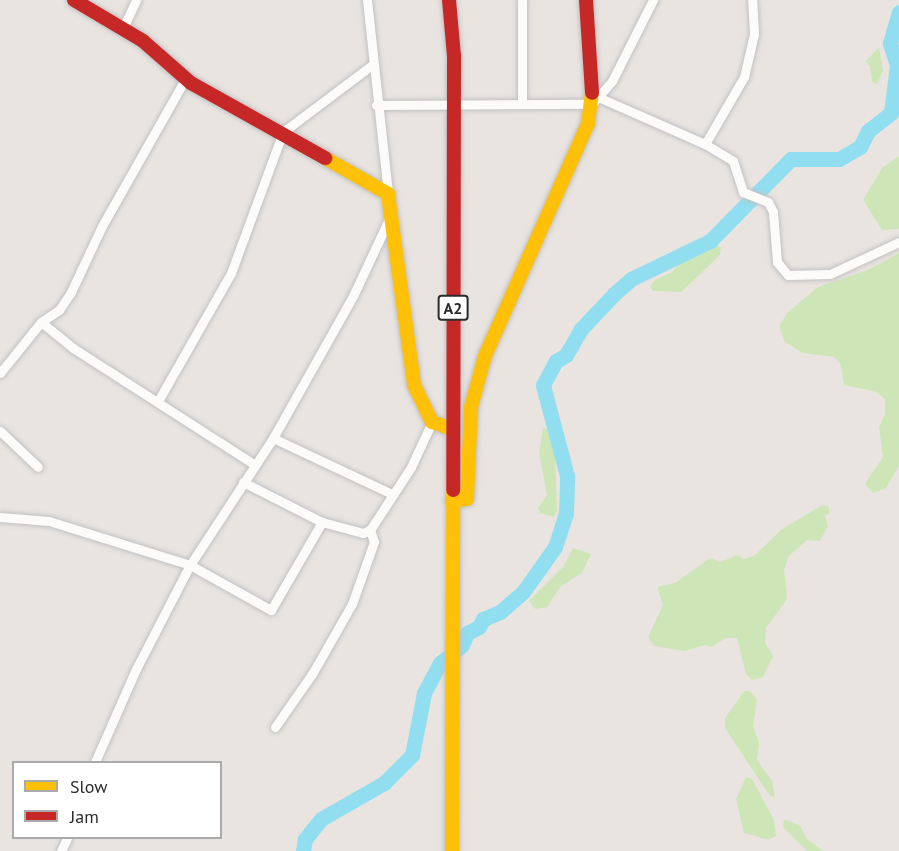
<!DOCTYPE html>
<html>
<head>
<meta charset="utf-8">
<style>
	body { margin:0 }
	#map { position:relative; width:899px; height:851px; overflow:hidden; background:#e9e4e0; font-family:"PT Sans",sans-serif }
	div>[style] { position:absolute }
	.green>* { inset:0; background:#cee6b7 }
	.river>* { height:15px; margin:-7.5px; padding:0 7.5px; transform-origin:7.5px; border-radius:7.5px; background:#90deef }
	.roads { filter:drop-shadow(0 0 2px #c2c1c2) drop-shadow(0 0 2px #c2c1c2) }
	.street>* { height:9px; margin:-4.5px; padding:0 4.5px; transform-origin:4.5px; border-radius:4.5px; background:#fcfbfa }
	.slow>* { height:14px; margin:-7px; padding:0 7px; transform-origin:7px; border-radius:7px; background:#ffc107 }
	.jam>* { height:14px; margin:-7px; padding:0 7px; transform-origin:7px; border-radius:7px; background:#c62828 }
	span { translate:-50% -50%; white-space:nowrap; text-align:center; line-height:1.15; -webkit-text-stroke:5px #fff; paint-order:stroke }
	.shield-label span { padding:2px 4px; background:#fff; border:2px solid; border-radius:4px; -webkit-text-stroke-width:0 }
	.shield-label { font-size:16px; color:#2b2b2b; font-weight:700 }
	.legend { position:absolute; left:12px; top:761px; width:210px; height:78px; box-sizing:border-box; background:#fff; border:2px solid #aaa; margin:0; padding:8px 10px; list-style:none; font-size:18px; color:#2b2b2b }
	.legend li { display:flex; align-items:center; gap:12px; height:30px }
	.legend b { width:30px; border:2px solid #aaa }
</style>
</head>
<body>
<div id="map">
	<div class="green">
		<i style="clip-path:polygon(879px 47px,883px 71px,877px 84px,872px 82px,870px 66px,865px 62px)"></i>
		<i style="clip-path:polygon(899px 156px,899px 229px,882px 230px,863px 200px,882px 168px)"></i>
		<i style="clip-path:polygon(716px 245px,721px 247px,720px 255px,681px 292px,653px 291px,650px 286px,655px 280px,672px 272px,686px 256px)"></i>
		<i style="clip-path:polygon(899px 253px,899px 466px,886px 488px,873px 493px,865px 484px,883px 457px,879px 427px,885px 414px,885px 399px,876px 392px,844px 385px,840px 363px,834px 357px,803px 353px,785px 342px,779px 326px,788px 312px,818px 287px,870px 269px)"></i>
		<i style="clip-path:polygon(543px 428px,549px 430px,555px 452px,557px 511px,554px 517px,540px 513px,538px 508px,547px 495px,539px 453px)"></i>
		<i style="clip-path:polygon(822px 505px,829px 507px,829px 513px,825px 516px,828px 526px,820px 541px,807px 540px,789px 556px,784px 569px,787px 599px,766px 628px,765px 642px,773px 656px,763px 677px,752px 680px,746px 674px,737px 638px,725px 638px,712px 647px,705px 645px,684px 651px,654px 646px,648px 637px,663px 605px,657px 587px,675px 583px,710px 558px,720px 562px,738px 555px,743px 559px,754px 556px,781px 530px)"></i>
		<i style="clip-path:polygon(573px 548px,591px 554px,582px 573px,560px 587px,547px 607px,535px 609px,529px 601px,563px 567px)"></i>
		<i style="clip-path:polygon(744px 691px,750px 691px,757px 700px,753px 726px,759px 743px,757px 760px,772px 781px,775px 798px,769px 795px,725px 728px,725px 718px)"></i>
		<i style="clip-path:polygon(746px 777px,752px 779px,774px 820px,776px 836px,769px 840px,744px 833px,736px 799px)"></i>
		<i style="clip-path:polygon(784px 819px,800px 826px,807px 839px,823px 851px,807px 851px,783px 827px)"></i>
	</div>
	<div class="river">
		<i style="left:303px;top:851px;width:12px;rotate:-81deg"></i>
		<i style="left:305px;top:839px;width:26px;rotate:-51deg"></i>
		<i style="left:321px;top:819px;width:73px;rotate:-29.7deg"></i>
		<i style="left:384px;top:783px;width:40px;rotate:-45deg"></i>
		<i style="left:412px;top:755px;width:63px;rotate:-79deg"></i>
		<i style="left:424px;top:693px;width:34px;rotate:-62deg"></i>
		<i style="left:440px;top:663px;width:28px;rotate:-39deg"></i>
		<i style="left:462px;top:645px;width:13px;rotate:-67deg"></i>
		<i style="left:467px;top:633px;width:13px;rotate:-27deg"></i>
		<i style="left:479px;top:627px;width:9px;rotate:-63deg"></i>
		<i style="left:483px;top:619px;width:18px;rotate:-22deg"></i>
		<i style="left:500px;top:612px;width:30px;rotate:-41deg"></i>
		<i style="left:523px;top:592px;width:55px;rotate:-54.6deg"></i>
		<i style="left:555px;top:547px;width:36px;rotate:-72deg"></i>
		<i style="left:566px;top:513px;width:37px;rotate:-88deg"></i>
		<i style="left:567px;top:476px;width:94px;rotate:-104.8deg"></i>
		<i style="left:543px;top:385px;width:27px;rotate:-62deg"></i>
		<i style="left:556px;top:361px;width:12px;rotate:-31deg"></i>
		<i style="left:566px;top:355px;width:30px;rotate:-60deg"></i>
		<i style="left:581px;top:329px;width:48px;rotate:-46.7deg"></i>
		<i style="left:614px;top:294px;width:23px;rotate:-41deg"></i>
		<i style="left:631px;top:279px;width:88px;rotate:-25.7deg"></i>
		<i style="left:710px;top:241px;width:115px;rotate:-45.4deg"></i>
		<i style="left:791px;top:159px;width:48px"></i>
		<i style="left:839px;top:159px;width:24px;rotate:-30deg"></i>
		<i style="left:860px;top:147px;width:18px;rotate:-63deg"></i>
		<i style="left:868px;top:131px;width:29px;rotate:-38deg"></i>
		<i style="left:891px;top:113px;width:48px;rotate:-82.9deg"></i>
		<i style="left:897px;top:65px;width:23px;rotate:-108deg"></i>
		<i style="left:890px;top:43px;width:32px;rotate:-74deg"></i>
	</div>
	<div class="roads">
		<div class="street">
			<i style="left:367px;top:0;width:195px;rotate:83.8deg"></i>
			<i style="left:123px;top:28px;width:31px;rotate:-65deg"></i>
			<i style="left:598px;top:97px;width:117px;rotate:23.7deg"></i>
			<i style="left:705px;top:144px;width:33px;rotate:31deg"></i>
			<i style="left:733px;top:161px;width:33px;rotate:72deg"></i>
			<i style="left:743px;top:192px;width:27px;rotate:22deg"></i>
			<i style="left:768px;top:202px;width:11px;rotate:63deg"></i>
			<i style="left:773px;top:212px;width:50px;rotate:85.4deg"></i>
			<i style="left:777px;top:262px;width:17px;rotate:50deg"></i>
			<i style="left:788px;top:275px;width:42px;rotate:-1.4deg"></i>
			<i style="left:830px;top:274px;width:76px;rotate:-24.9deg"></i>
			<i style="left:522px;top:101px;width:101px;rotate:-90deg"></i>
			<i style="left:376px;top:105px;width:216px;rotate:-0.3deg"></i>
			<i style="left:592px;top:104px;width:30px;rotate:-49deg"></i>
			<i style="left:612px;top:81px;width:91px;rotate:-63.2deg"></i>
			<i style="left:705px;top:144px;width:78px;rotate:-59.8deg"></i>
			<i style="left:744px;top:77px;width:44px;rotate:-76.9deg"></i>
			<i style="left:754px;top:34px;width:34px;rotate:-93deg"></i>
			<i style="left:41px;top:322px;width:41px;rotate:39.1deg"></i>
			<i style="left:73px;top:348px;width:216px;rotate:32.7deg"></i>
			<i style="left:0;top:373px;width:65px;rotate:-51.2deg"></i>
			<i style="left:41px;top:322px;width:22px;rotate:-34deg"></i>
			<i style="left:59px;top:310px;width:22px;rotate:-56deg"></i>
			<i style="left:71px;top:292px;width:73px;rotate:-64.8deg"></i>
			<i style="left:102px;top:226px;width:169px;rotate:-60.5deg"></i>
			<i style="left:158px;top:401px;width:147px;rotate:-60.3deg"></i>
			<i style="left:231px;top:273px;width:150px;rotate:-69.8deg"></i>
			<i style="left:283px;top:132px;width:111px;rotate:-37deg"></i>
			<i style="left:0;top:431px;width:52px;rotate:43.5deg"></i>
			<i style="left:273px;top:438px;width:132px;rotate:25.2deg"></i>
			<i style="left:243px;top:482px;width:89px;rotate:26.9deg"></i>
			<i style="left:322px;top:522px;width:42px;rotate:15deg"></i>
			<i style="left:363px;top:533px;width:8px;rotate:-23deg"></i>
			<i style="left:370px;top:530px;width:75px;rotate:-56.9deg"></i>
			<i style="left:411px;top:467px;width:50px;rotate:-65deg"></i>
			<i style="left:0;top:517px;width:49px;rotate:4.7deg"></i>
			<i style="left:49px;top:521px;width:148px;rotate:17.3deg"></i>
			<i style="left:190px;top:565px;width:93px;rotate:29.1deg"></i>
			<i style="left:271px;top:610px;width:102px;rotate:-59.9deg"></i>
			<i style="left:275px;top:727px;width:65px;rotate:-55.1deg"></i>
			<i style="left:312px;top:674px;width:81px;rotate:-60.3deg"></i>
			<i style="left:352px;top:604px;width:66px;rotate:-70.5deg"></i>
			<i style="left:374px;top:542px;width:13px;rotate:-108deg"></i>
			<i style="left:95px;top:762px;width:102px;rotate:-66.2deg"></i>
			<i style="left:136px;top:669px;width:117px;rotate:-62.6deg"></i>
			<i style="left:190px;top:565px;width:152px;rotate:-56.8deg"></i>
			<i style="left:273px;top:438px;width:163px;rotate:-60.6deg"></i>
			<i style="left:353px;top:296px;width:85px;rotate:-64.9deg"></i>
			<i style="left:61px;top:851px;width:14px;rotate:-65deg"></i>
		</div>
		<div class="slow">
			<i style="left:325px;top:158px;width:73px;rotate:29.7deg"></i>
			<i style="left:388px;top:194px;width:193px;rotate:82.2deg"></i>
			<i style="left:414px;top:385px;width:41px;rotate:64.1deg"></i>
			<i style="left:432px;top:422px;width:21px;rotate:19deg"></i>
			<i style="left:452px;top:501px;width:15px;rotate:-8deg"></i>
			<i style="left:467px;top:499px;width:92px;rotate:-87.5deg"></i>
			<i style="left:471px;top:407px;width:53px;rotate:-74.6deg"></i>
			<i style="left:485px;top:356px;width:254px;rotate:-66.1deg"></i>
			<i style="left:588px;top:124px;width:31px;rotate:-83deg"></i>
			<i style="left:452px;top:851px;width:361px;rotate:-89.8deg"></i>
		</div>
		<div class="jam">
			<i style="left:74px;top:0;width:80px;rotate:30.7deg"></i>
			<i style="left:143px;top:41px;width:64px;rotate:41.2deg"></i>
			<i style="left:191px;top:83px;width:154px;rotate:29.2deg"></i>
			<i style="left:449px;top:0;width:56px;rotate:84.9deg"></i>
			<i style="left:454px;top:56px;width:434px;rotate:90.1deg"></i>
			<i style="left:586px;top:0;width:93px;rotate:86.3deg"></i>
		</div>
	</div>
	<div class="shield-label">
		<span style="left:453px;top:308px">A2</span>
	</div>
	<ul class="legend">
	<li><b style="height:8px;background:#ffc107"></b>Slow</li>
	<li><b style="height:8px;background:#c62828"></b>Jam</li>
	</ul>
</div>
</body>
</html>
